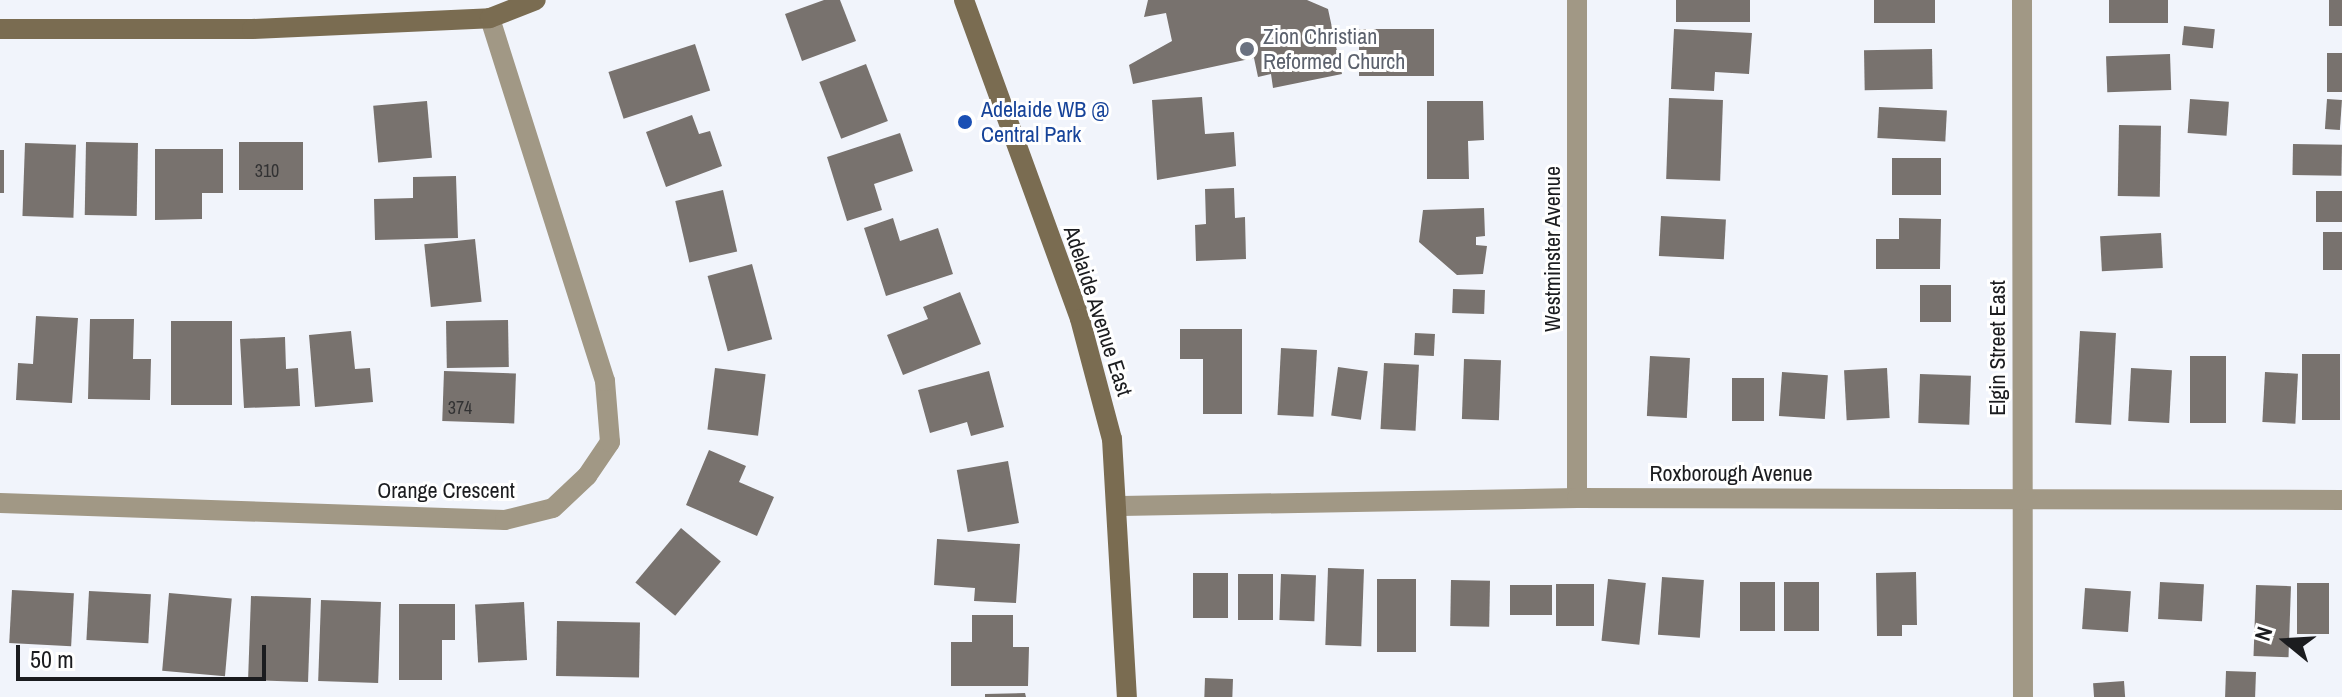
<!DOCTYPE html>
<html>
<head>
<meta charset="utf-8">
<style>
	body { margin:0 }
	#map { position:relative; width:2342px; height:697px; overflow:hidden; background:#f1f4fb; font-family:"Archivo Narrow",sans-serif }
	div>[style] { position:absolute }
	.building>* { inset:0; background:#78726e; transform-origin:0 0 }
	.street>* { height:20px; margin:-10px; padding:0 10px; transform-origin:10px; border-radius:10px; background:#a19885 }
	.secondary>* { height:20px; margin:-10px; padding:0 10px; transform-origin:10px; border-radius:10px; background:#7a6c51 }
	.dots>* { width:22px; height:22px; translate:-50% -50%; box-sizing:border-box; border:4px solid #fff; border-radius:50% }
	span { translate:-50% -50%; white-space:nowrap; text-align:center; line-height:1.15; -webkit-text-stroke:6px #fff; paint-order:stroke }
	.number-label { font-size:18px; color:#323233 }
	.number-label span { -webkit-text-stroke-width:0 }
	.worship-label { font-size:22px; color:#5b616d }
	.left { translate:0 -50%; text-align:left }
	.transit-label { font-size:22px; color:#164399 }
	.street-label { font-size:22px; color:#1b1c1f }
	.north { position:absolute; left:2246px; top:601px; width:80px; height:80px; -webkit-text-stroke:6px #fff; paint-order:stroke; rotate:288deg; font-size:22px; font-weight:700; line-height:32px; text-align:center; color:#1b1c1f }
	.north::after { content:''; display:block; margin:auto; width:28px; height:36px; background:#1b1c1f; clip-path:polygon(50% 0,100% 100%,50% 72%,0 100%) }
	.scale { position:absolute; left:16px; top:645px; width:250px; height:36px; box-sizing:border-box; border:4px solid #1b1c1f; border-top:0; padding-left:10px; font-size:24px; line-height:28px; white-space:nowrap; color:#1b1c1f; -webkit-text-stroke:6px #fff; paint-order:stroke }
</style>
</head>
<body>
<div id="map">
	<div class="building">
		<i style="clip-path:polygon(824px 0,840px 0,856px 41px,802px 61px,785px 14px)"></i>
		<i style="clip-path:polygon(1148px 0,1307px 0,1328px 9px,1342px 74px,1273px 88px,1271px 74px,1258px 77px,1254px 58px,1133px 84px,1129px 65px,1172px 41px,1166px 13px,1144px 17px)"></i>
		<i style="left:1676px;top:0;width:74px;height:22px"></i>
		<i style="left:1874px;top:0;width:61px;height:23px"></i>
		<i style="left:2109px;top:0;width:59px;height:23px"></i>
		<i style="left:2329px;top:0;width:13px;height:26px"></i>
		<i style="left:2184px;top:26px;width:31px;height:19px;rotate:6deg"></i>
		<i style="left:1434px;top:29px;width:47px;height:75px;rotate:90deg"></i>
		<i style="clip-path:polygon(1674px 29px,1752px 33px,1749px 74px,1715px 72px,1714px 91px,1671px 89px)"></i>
		<i style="left:695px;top:44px;width:49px;height:91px;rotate:72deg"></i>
		<i style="left:1932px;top:49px;width:40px;height:68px;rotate:89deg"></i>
		<i style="left:2327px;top:53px;width:15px;height:39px"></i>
		<i style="left:2170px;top:54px;width:36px;height:64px;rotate:88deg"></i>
		<i style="left:866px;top:64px;width:61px;height:50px;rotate:69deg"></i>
		<i style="clip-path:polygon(1202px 97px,1205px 134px,1234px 132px,1236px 166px,1157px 180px,1152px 100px)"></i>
		<i style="left:1669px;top:98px;width:54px;height:81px;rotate:2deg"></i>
		<i style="left:2190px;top:99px;width:39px;height:34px;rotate:4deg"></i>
		<i style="left:2327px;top:99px;width:15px;height:30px;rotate:4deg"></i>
		<i style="left:427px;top:101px;width:57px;height:54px;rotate:85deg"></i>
		<i style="clip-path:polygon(1427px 101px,1483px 101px,1484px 140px,1468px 141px,1469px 179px,1427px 179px)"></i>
		<i style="left:1879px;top:107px;width:68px;height:31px;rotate:3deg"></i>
		<i style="clip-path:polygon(692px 115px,699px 134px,710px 131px,722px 166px,666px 187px,646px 132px)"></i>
		<i style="left:2119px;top:125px;width:42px;height:71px;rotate:1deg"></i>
		<i style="clip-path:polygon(900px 133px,913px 171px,874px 184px,882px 210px,847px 221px,827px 157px)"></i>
		<i style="left:86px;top:142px;width:52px;height:73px;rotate:1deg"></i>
		<i style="left:239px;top:142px;width:64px;height:48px"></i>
		<i style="left:25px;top:143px;width:51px;height:73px;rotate:2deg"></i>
		<i style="left:2293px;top:144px;width:49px;height:31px;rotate:1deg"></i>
		<i style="clip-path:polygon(155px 149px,223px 149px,223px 193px,202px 193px,202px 219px,155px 220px)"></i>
		<i style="left:0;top:150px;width:4px;height:43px"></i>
		<i style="left:1941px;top:158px;width:37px;height:49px;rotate:90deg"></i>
		<i style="clip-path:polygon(456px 176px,458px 238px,375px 240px,374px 199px,413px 198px,413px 177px)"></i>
		<i style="clip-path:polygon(1234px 188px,1235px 218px,1245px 217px,1246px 259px,1196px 261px,1195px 225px,1206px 224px,1205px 189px)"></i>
		<i style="left:723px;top:190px;width:63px;height:49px;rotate:77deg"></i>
		<i style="left:2342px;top:191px;width:31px;height:26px;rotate:90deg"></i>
		<i style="clip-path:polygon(1484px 208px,1485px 236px,1476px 237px,1476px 245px,1487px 246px,1483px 274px,1457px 275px,1419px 242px,1423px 210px)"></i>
		<i style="left:1661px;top:216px;width:65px;height:40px;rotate:3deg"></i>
		<i style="clip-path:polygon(893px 218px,900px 241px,938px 228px,953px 274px,886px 296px,864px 228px)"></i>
		<i style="clip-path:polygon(1899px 218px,1941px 219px,1940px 269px,1876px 269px,1876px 239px,1899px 239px)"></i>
		<i style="left:2323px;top:232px;width:19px;height:38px"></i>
		<i style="left:2161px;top:233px;width:35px;height:61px;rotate:87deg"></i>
		<i style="left:475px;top:239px;width:63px;height:51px;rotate:84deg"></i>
		<i style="left:752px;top:264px;width:78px;height:46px;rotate:75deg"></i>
		<i style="left:1920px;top:285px;width:31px;height:37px"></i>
		<i style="left:1453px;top:289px;width:32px;height:24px;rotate:2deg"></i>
		<i style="clip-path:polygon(960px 292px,981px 344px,903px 375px,887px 335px,928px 319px,923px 307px)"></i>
		<i style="clip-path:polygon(36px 316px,78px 318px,72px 403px,16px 400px,18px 363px,33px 364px)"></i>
		<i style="clip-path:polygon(90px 319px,134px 319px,133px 359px,151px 359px,150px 400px,88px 399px)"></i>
		<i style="left:508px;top:320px;width:47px;height:62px;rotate:89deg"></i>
		<i style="left:171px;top:321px;width:61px;height:84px"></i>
		<i style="clip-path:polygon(1180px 329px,1242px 329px,1242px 414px,1203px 414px,1203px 359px,1180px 359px)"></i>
		<i style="clip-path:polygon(351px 331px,355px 369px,370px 368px,373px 402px,315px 407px,309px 335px)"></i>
		<i style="left:2080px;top:331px;width:36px;height:92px;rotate:3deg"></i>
		<i style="left:1415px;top:333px;width:20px;height:22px;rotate:3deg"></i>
		<i style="clip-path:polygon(285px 337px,286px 369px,298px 368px,300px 406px,244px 408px,240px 339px)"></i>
		<i style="left:1281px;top:348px;width:36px;height:67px;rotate:3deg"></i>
		<i style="left:2302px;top:354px;width:38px;height:66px"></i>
		<i style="left:1650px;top:356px;width:40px;height:60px;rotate:3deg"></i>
		<i style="left:2190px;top:356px;width:36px;height:67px"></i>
		<i style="left:1464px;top:359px;width:37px;height:60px;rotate:2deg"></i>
		<i style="left:1384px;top:363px;width:35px;height:66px;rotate:3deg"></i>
		<i style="left:1338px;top:367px;width:30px;height:49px;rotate:8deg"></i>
		<i style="left:715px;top:368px;width:51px;height:62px;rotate:7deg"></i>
		<i style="left:1887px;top:368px;width:50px;height:43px;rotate:87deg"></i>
		<i style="left:2131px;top:368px;width:41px;height:53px;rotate:3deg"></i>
		<i style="left:444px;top:371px;width:72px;height:50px;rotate:2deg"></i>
		<i style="clip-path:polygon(989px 371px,1004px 427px,971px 436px,967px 422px,930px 433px,918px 390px)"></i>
		<i style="left:1782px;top:372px;width:46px;height:44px;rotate:4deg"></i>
		<i style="left:2265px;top:372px;width:33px;height:50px;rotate:3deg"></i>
		<i style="left:1920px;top:374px;width:51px;height:49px;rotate:2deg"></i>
		<i style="left:1732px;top:378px;width:32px;height:43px"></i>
		<i style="clip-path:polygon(709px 450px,746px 466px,739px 482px,774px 497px,757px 536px,686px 505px)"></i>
		<i style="left:1008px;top:461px;width:63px;height:52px;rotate:80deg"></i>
		<i style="left:681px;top:528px;width:52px;height:71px;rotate:40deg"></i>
		<i style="clip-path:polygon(937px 539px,1020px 544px,1016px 603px,974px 601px,975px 588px,934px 585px)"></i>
		<i style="left:1328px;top:568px;width:36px;height:77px;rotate:2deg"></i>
		<i style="clip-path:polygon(1916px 572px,1917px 625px,1902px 625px,1902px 636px,1877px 636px,1876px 573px)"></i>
		<i style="left:1193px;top:573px;width:35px;height:45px"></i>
		<i style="left:1238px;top:574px;width:35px;height:46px"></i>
		<i style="left:1281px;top:574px;width:35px;height:46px;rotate:2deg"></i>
		<i style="left:1662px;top:577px;width:42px;height:58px;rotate:4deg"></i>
		<i style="left:1377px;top:579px;width:39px;height:73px"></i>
		<i style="left:1608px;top:579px;width:38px;height:62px;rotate:6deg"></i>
		<i style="left:1451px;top:580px;width:39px;height:46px;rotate:1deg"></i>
		<i style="left:1740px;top:582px;width:35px;height:49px"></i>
		<i style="left:1784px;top:582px;width:35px;height:49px"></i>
		<i style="left:2160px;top:582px;width:44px;height:37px;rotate:3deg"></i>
		<i style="left:2297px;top:583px;width:32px;height:51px"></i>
		<i style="left:1556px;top:584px;width:38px;height:42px"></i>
		<i style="left:1552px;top:585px;width:30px;height:42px;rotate:90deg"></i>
		<i style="left:2256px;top:585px;width:35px;height:71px;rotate:2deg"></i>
		<i style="left:2085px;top:588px;width:46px;height:41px;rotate:4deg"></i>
		<i style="left:12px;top:590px;width:62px;height:53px;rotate:3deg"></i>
		<i style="left:89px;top:591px;width:62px;height:49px;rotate:3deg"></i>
		<i style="left:169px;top:593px;width:63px;height:78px;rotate:5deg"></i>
		<i style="left:251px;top:596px;width:60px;height:84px;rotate:2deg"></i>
		<i style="left:321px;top:600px;width:60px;height:81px;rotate:2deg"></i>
		<i style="left:524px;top:602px;width:58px;height:49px;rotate:87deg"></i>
		<i style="clip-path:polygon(399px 604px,455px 604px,455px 640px,442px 640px,442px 680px,399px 680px)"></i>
		<i style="clip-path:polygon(972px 615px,1013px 615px,1013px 647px,1029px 647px,1028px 686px,951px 686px,951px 642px,972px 642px)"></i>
		<i style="left:557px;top:621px;width:83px;height:55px;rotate:1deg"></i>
		<i style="left:2226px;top:671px;width:30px;height:26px;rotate:2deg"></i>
		<i style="left:1205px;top:678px;width:28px;height:19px;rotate:2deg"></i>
		<i style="left:2124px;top:681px;width:16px;height:31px;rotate:86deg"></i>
		<i style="clip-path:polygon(1025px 693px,1026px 697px,985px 697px,985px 694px)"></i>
	</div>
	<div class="street">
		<i style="left:1577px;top:0;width:498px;rotate:90deg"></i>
		<i style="left:2022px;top:0;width:697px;rotate:89.92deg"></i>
		<i style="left:0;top:503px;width:505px;rotate:1.93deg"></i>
		<i style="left:505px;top:520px;width:49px;rotate:-14deg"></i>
		<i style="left:553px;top:508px;width:47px;rotate:-43.3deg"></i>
		<i style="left:587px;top:476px;width:41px;rotate:-55.9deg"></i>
		<i style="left:610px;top:442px;width:61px;rotate:-94.7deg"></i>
		<i style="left:605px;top:381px;width:381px;rotate:-107.6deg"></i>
		<i style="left:1121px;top:506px;width:456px;rotate:-1deg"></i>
		<i style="left:1577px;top:498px;width:765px;rotate:0.15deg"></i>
	</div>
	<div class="secondary">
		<i style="left:964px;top:0;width:339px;rotate:70deg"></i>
		<i style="left:1080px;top:319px;width:124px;rotate:75.1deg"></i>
		<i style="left:1112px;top:439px;width:258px;rotate:86.7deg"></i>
		<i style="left:0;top:29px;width:252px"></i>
		<i style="left:252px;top:29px;width:238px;rotate:-2.6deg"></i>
		<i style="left:490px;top:18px;width:49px;rotate:-21.4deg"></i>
	</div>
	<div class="dots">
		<i style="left:1247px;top:49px;background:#6b7280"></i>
		<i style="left:965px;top:122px;background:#1a4fb4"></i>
	</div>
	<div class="number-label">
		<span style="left:267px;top:171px">310</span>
		<span style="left:460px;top:408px">374</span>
	</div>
	<div class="worship-label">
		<span class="left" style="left:1263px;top:49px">Zion Christian<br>Reformed Church</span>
	</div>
	<div class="transit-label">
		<span class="left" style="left:981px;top:122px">Adelaide WB @<br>Central Park</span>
	</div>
	<div class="street-label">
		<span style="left:1553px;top:249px;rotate:-90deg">Westminster Avenue</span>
		<span style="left:1098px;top:311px;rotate:72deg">Adelaide Avenue East</span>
		<span style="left:1998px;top:348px;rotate:-90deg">Elgin Street East</span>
		<span style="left:1731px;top:474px">Roxborough Avenue</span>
		<span style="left:446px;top:491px">Orange Crescent</span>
	</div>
	<div class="north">N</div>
	<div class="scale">50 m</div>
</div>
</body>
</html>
